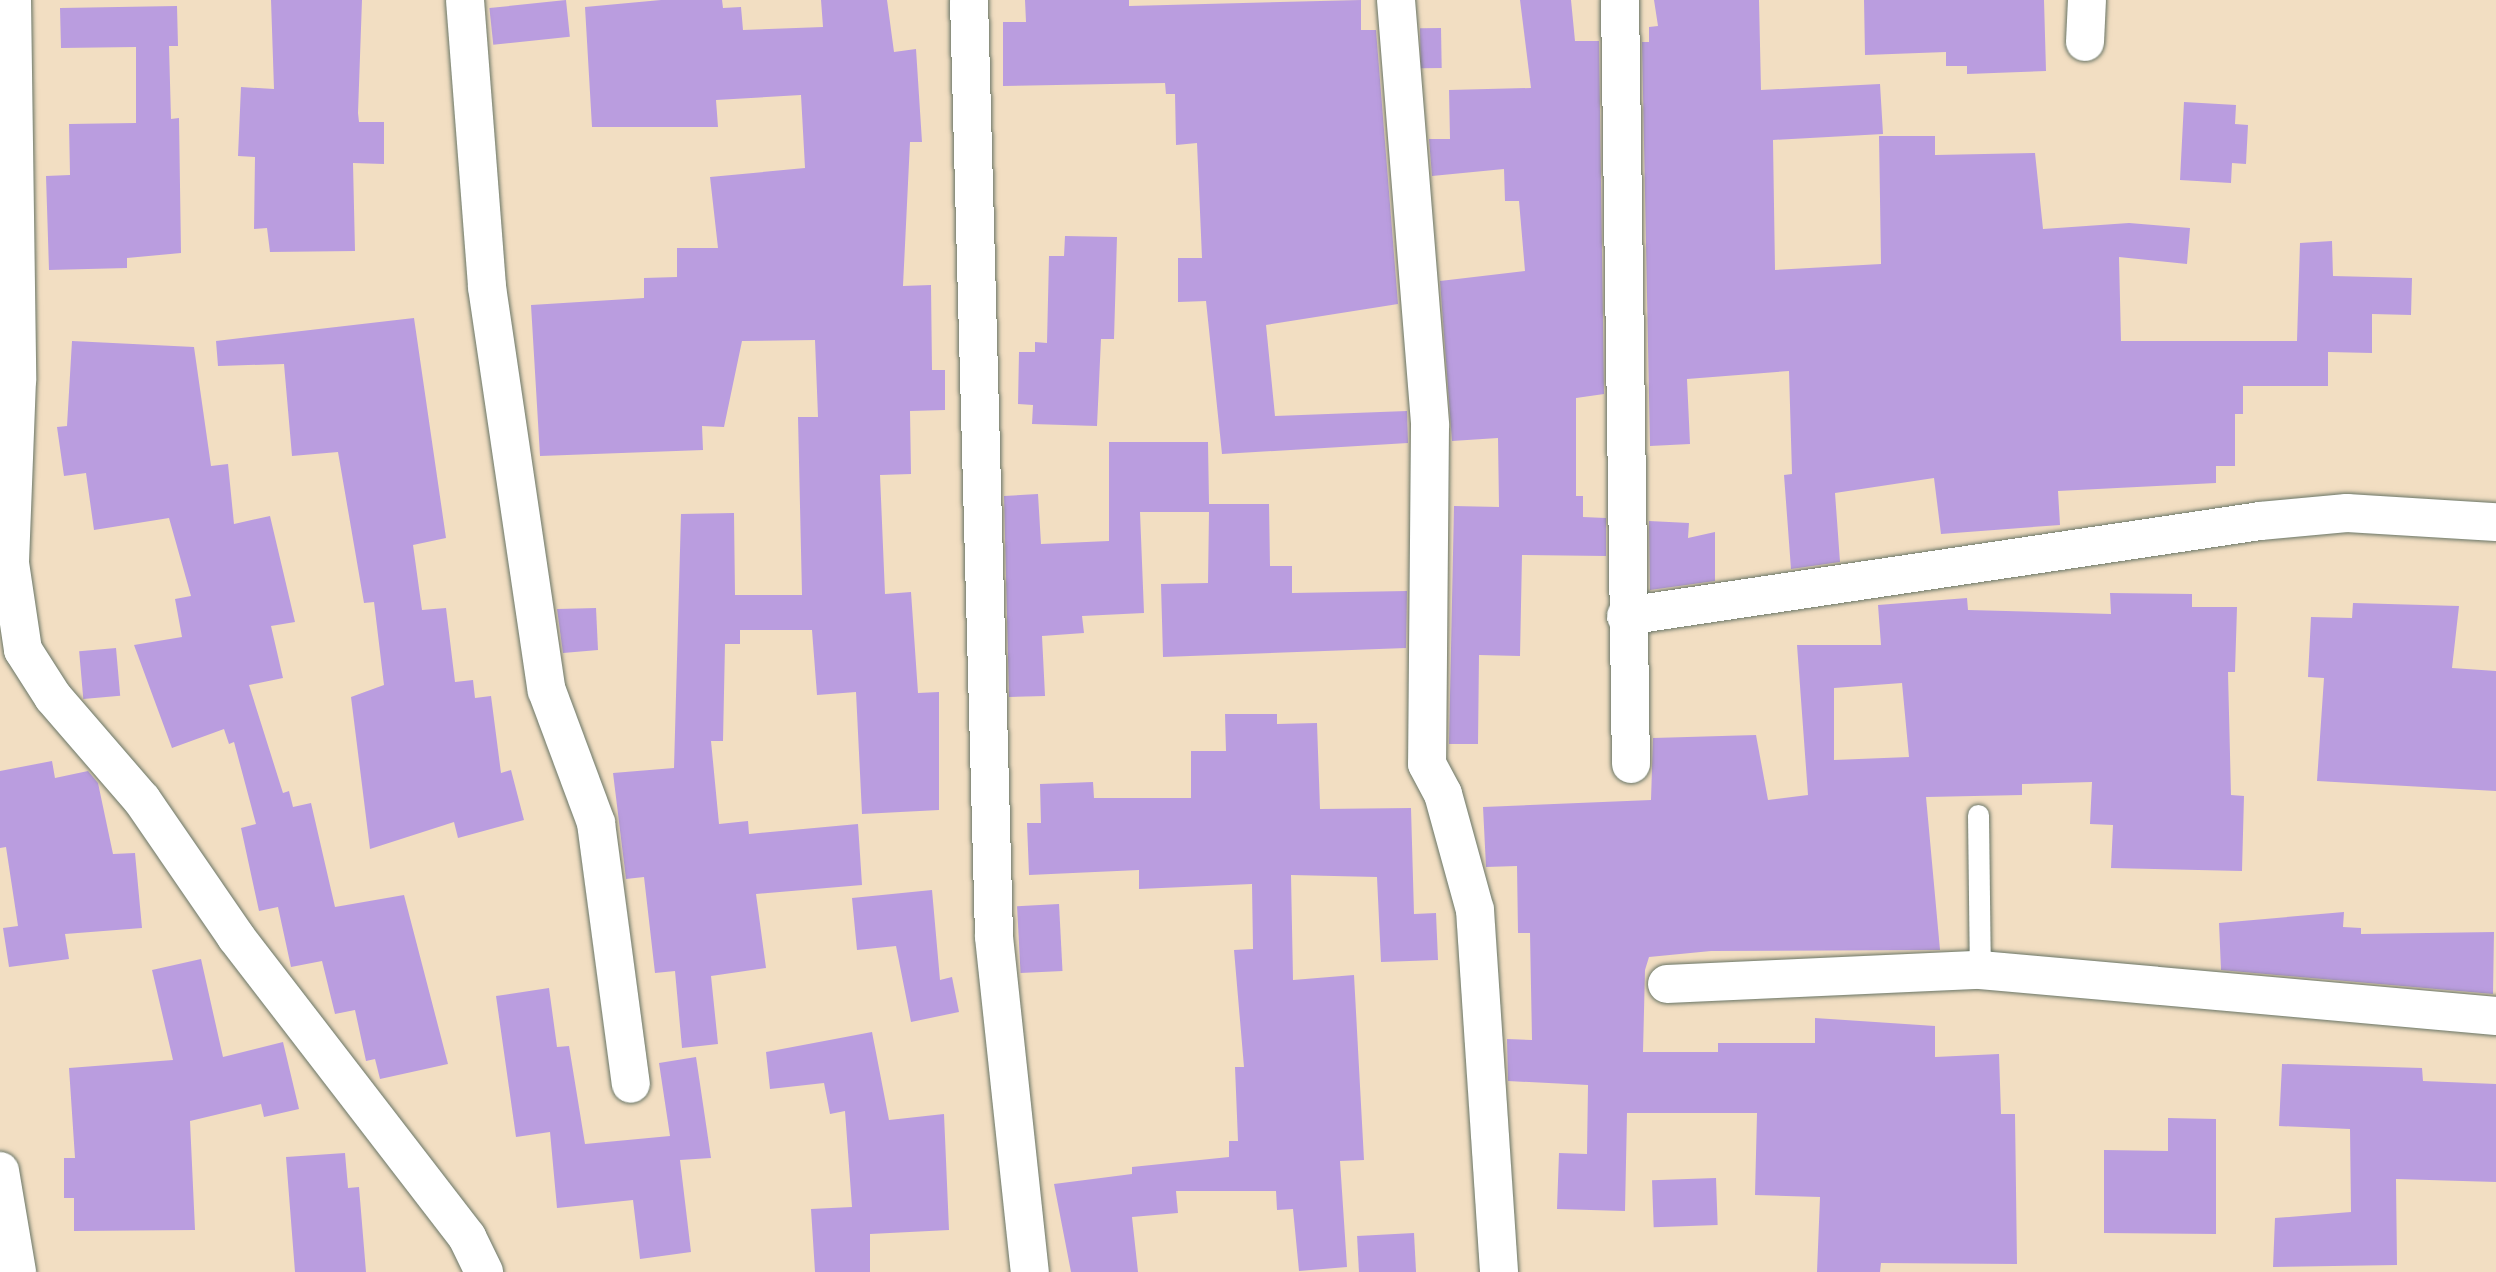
<!DOCTYPE html>
<html>
<head>
<meta charset="utf-8">
<style>
	body { margin:0 }
	#map { position:relative; width:2496px; height:1272px; overflow:hidden; background:#f2dec2; font-family:Mali,sans-serif }
	div>[style] { position:absolute }
	.building>* { inset:0; background:#ba9ddf; transform-origin:0 0 }
	.roads { filter:drop-shadow(0 0 2px #697566) drop-shadow(0 0 2px #697566) }
	.lane>* { height:21px; margin:-10.5px; padding:0 10.5px; transform-origin:10.5px; border-radius:10.5px; background:#fff }
	.street>* { height:38px; margin:-19px; padding:0 19px; transform-origin:19px; border-radius:19px; background:#fff }
	span { translate:-50% -50%; white-space:nowrap; text-align:center; line-height:1.15; -webkit-text-stroke:5px #f6f6f2; paint-order:stroke }
</style>
</head>
<body>
<div id="map">
	<div class="building">
		<i style="clip-path:polygon(271px 0,362px 0,358px 113px,359px 122px,384px 122px,384px 164px,353px 163px,355px 251px,270px 252px,267px 228px,254px 229px,255px 157px,238px 156px,241px 87px,274px 89px)"></i>
		<i style="left:566px;top:0;width:37px;height:77px;rotate:84deg"></i>
		<i style="clip-path:polygon(661px 0,722px 0,723px 8px,741px 7px,743px 30px,823px 27px,821px 0,887px 0,894px 52px,916px 49px,922px 142px,910px 142px,903px 286px,931px 285px,932px 370px,945px 370px,945px 410px,910px 411px,911px 474px,880px 475px,885px 594px,911px 592px,918px 693px,939px 692px,939px 810px,862px 814px,856px 692px,817px 695px,812px 630px,740px 630px,740px 644px,725px 644px,723px 741px,711px 741px,719px 824px,748px 821px,749px 834px,858px 824px,862px 885px,756px 894px,766px 968px,711px 976px,718px 1044px,682px 1048px,675px 971px,655px 973px,644px 877px,626px 879px,613px 773px,674px 768px,681px 514px,734px 513px,735px 595px,802px 595px,798px 417px,818px 417px,815px 340px,742px 341px,724px 427px,702px 426px,703px 450px,540px 456px,531px 305px,644px 298px,644px 278px,677px 277px,677px 248px,718px 248px,710px 177px,805px 168px,801px 95px,716px 100px,718px 127px,592px 127px,585px 7px)"></i>
		<i style="clip-path:polygon(1025px 0,1129px 0,1129px 6px,1361px 0,1361px 30px,1376px 30px,1398px 304px,1266px 325px,1275px 416px,1407px 411px,1408px 443px,1222px 454px,1206px 301px,1178px 302px,1178px 258px,1202px 258px,1197px 143px,1176px 145px,1175px 94px,1166px 94px,1165px 83px,1003px 86px,1003px 22px,1026px 22px)"></i>
		<i style="clip-path:polygon(1520px 0,1571px 0,1575px 41px,1599px 41px,1604px 394px,1576px 398px,1576px 496px,1583px 496px,1583px 517px,1606px 518px,1606px 556px,1522px 555px,1520px 656px,1479px 655px,1478px 744px,1449px 744px,1454px 506px,1499px 507px,1498px 438px,1452px 441px,1440px 281px,1525px 271px,1519px 201px,1505px 201px,1504px 169px,1432px 176px,1429px 139px,1450px 139px,1449px 90px,1531px 88px)"></i>
		<i style="clip-path:polygon(1654px 0,1759px 0,1761px 90px,1880px 84px,1883px 134px,1773px 140px,1775px 270px,1881px 264px,1879px 136px,1935px 136px,1935px 155px,2035px 153px,2043px 229px,2129px 223px,2190px 228px,2187px 264px,2119px 257px,2121px 341px,2297px 341px,2300px 243px,2332px 241px,2333px 276px,2412px 278px,2411px 315px,2372px 314px,2372px 353px,2328px 352px,2328px 386px,2243px 386px,2243px 414px,2235px 414px,2235px 466px,2216px 466px,2216px 483px,2058px 491px,2060px 525px,1941px 534px,1934px 478px,1835px 493px,1840px 562px,1791px 569px,1784px 475px,1792px 474px,1789px 371px,1687px 379px,1690px 444px,1650px 446px,1642px 42px,1649px 42px,1649px 27px,1658px 26px)"></i>
		<i style="clip-path:polygon(1864px 0,2044px 0,2046px 71px,1967px 74px,1967px 66px,1946px 66px,1946px 52px,1865px 55px)"></i>
		<i style="clip-path:polygon(177px 6px,178px 46px,169px 46px,171px 119px,179px 118px,181px 253px,127px 258px,127px 268px,49px 270px,46px 176px,70px 175px,69px 124px,136px 123px,136px 47px,61px 48px,60px 8px)"></i>
		<i style="left:1441px;top:28px;width:40px;height:21px;rotate:89deg"></i>
		<i style="clip-path:polygon(2184px 102px,2236px 105px,2235px 124px,2248px 125px,2246px 164px,2232px 163px,2231px 183px,2180px 180px)"></i>
		<i style="clip-path:polygon(1065px 236px,1117px 237px,1114px 339px,1101px 339px,1097px 426px,1032px 424px,1033px 405px,1018px 404px,1019px 352px,1035px 352px,1035px 342px,1047px 343px,1049px 256px,1064px 256px)"></i>
		<i style="clip-path:polygon(414px 318px,446px 538px,413px 545px,422px 610px,446px 608px,455px 682px,473px 680px,475px 698px,491px 696px,501px 773px,511px 770px,524px 820px,458px 838px,454px 822px,370px 849px,351px 697px,384px 685px,374px 602px,364px 603px,338px 452px,292px 456px,284px 364px,218px 366px,216px 341px)"></i>
		<i style="clip-path:polygon(72px 341px,194px 347px,211px 466px,228px 464px,234px 524px,270px 516px,295px 622px,271px 626px,283px 678px,249px 685px,283px 793px,289px 791px,293px 807px,311px 803px,335px 907px,404px 895px,448px 1064px,380px 1079px,375px 1059px,366px 1061px,355px 1010px,335px 1014px,322px 961px,291px 967px,278px 907px,259px 911px,241px 828px,256px 824px,234px 742px,229px 744px,224px 729px,172px 748px,134px 645px,182px 637px,175px 599px,191px 596px,169px 518px,94px 530px,86px 473px,64px 476px,57px 427px,67px 426px)"></i>
		<i style="clip-path:polygon(1109px 442px,1208px 442px,1209px 504px,1269px 504px,1270px 566px,1292px 566px,1292px 593px,1407px 591px,1406px 648px,1163px 657px,1161px 584px,1208px 583px,1209px 512px,1140px 512px,1144px 613px,1082px 616px,1084px 633px,1042px 636px,1045px 696px,1009px 697px,1004px 496px,1038px 494px,1041px 544px,1109px 541px)"></i>
		<i style="clip-path:polygon(1649px 521px,1689px 523px,1688px 538px,1715px 532px,1715px 581px,1650px 590px)"></i>
		<i style="clip-path:polygon(evenodd,2110px 593px,2192px 594px,2192px 607px,2237px 607px,2235px 672px,2228px 672px,2231px 795px,2244px 796px,2242px 871px,2111px 868px,2113px 825px,2090px 824px,2092px 782px,2022px 784px,2022px 795px,1926px 797px,1940px 950px,1711px 951px,1649px 957px,1645px 970px,1643px 1052px,1718px 1052px,1718px 1043px,1815px 1043px,1815px 1018px,1935px 1026px,1935px 1057px,1999px 1054px,2001px 1114px,2015px 1114px,2017px 1264px,1881px 1263px,1880px 1272px,1817px 1272px,1820px 1197px,1755px 1195px,1757px 1113px,1627px 1113px,1625px 1211px,1557px 1209px,1559px 1153px,1587px 1154px,1588px 1085px,1508px 1081px,1507px 1039px,1532px 1040px,1530px 933px,1518px 933px,1517px 866px,1486px 867px,1483px 807px,1651px 800px,1653px 738px,1756px 735px,1768px 800px,1808px 795px,1797px 645px,1881px 645px,1878px 605px,1967px 598px,1968px 610px,2111px 614px,2110px 593px,1902px 683px,1909px 757px,1834px 760px,1834px 688px,1902px 683px)"></i>
		<i style="clip-path:polygon(2353px 603px,2459px 606px,2452px 668px,2496px 671px,2496px 791px,2317px 781px,2324px 678px,2308px 677px,2311px 617px,2352px 618px)"></i>
		<i style="clip-path:polygon(596px 608px,598px 650px,563px 653px,557px 609px)"></i>
		<i style="left:116px;top:648px;width:48px;height:37px;rotate:85deg"></i>
		<i style="clip-path:polygon(1225px 714px,1277px 714px,1277px 724px,1317px 723px,1320px 809px,1411px 808px,1414px 914px,1436px 913px,1438px 960px,1381px 962px,1377px 877px,1291px 875px,1293px 980px,1354px 975px,1364px 1160px,1340px 1161px,1347px 1267px,1299px 1271px,1293px 1209px,1277px 1210px,1276px 1191px,1176px 1191px,1178px 1213px,1132px 1217px,1138px 1272px,1071px 1272px,1054px 1184px,1132px 1174px,1132px 1167px,1229px 1157px,1229px 1141px,1238px 1141px,1235px 1067px,1244px 1067px,1234px 950px,1253px 949px,1252px 884px,1139px 889px,1139px 870px,1029px 875px,1027px 823px,1041px 823px,1040px 784px,1093px 782px,1094px 798px,1191px 798px,1191px 751px,1226px 751px)"></i>
		<i style="clip-path:polygon(52px 761px,55px 778px,88px 771px,98px 783px,113px 854px,135px 853px,142px 928px,65px 934px,69px 959px,9px 967px,3px 928px,18px 926px,6px 847px,0 848px,0 771px)"></i>
		<i style="clip-path:polygon(932px 890px,940px 980px,952px 977px,959px 1012px,911px 1022px,896px 946px,857px 950px,852px 898px)"></i>
		<i style="left:1059px;top:904px;width:67px;height:42px;rotate:87deg"></i>
		<i style="clip-path:polygon(2344px 912px,2343px 927px,2361px 928px,2361px 934px,2494px 932px,2493px 994px,2221px 970px,2219px 923px)"></i>
		<i style="clip-path:polygon(201px 959px,223px 1057px,283px 1042px,299px 1109px,264px 1117px,261px 1104px,190px 1121px,195px 1230px,74px 1231px,74px 1198px,64px 1198px,64px 1158px,75px 1158px,69px 1068px,173px 1060px,152px 970px)"></i>
		<i style="clip-path:polygon(549px 988px,557px 1047px,569px 1046px,585px 1144px,670px 1136px,659px 1063px,696px 1057px,711px 1158px,680px 1160px,691px 1252px,640px 1259px,633px 1200px,557px 1208px,550px 1132px,516px 1137px,496px 996px)"></i>
		<i style="clip-path:polygon(872px 1032px,889px 1120px,944px 1114px,949px 1230px,870px 1234px,870px 1272px,815px 1272px,811px 1209px,852px 1207px,845px 1111px,830px 1114px,824px 1083px,770px 1089px,766px 1052px)"></i>
		<i style="clip-path:polygon(2282px 1064px,2422px 1068px,2423px 1081px,2496px 1084px,2496px 1182px,2396px 1179px,2397px 1265px,2273px 1267px,2275px 1218px,2351px 1212px,2350px 1129px,2279px 1126px)"></i>
		<i style="clip-path:polygon(2168px 1118px,2216px 1119px,2216px 1234px,2104px 1233px,2104px 1150px,2168px 1151px)"></i>
		<i style="clip-path:polygon(345px 1153px,348px 1188px,359px 1187px,366px 1272px,295px 1272px,286px 1157px)"></i>
		<i style="left:1716px;top:1178px;width:47px;height:64px;rotate:88deg"></i>
		<i style="left:1414px;top:1233px;width:39px;height:57px;rotate:87deg"></i>
	</div>
	<div class="roads">
		<div class="lane">
			<i style="left:1978px;top:815px;width:155px;rotate:89.3deg"></i>
		</div>
		<div class="street">
			<i style="left:12px;top:0;width:380px;rotate:89.2deg"></i>
			<i style="left:17px;top:380px;width:183px;rotate:92.2deg"></i>
			<i style="left:10px;top:563px;width:88px;rotate:81.5deg"></i>
			<i style="left:23px;top:650px;width:56px;rotate:57.4deg"></i>
			<i style="left:53px;top:697px;width:136px;rotate:49.2deg"></i>
			<i style="left:142px;top:800px;width:166px;rotate:55.5deg"></i>
			<i style="left:236px;top:937px;width:379px;rotate:52.4deg"></i>
			<i style="left:467px;top:1237px;width:39px;rotate:64deg"></i>
			<i style="left:465px;top:0;width:288px;rotate:85.6deg"></i>
			<i style="left:487px;top:287px;width:408px;rotate:81.6deg"></i>
			<i style="left:547px;top:691px;width:141px;rotate:69.6deg"></i>
			<i style="left:596px;top:823px;width:263px;rotate:82.4deg"></i>
			<i style="left:969px;top:0;width:937px;rotate:88.47deg"></i>
			<i style="left:994px;top:937px;width:337px;rotate:83.9deg"></i>
			<i style="left:1396px;top:0;width:427px;rotate:85.4deg"></i>
			<i style="left:1430px;top:426px;width:338px;rotate:90.5deg"></i>
			<i style="left:1427px;top:764px;width:34px;rotate:62deg"></i>
			<i style="left:1443px;top:794px;width:120px;rotate:74.6deg"></i>
			<i style="left:1475px;top:910px;width:363px;rotate:86.2deg"></i>
			<i style="left:1620px;top:0;width:764px;rotate:89.18deg"></i>
			<i style="left:2085px;top:42px;width:42px;rotate:-87.3deg"></i>
			<i style="left:1626px;top:616px;width:641px;rotate:-8.52deg"></i>
			<i style="left:2260px;top:521px;width:87px;rotate:-5.3deg"></i>
			<i style="left:2347px;top:513px;width:149px;rotate:3.5deg"></i>
			<i style="left:1667px;top:984px;width:313px;rotate:-2.6deg"></i>
			<i style="left:1980px;top:970px;width:518px;rotate:5.09deg"></i>
			<i style="left:0;top:1171px;width:102px;rotate:80.4deg"></i>
		</div>
	</div>
</div>
</body>
</html>
